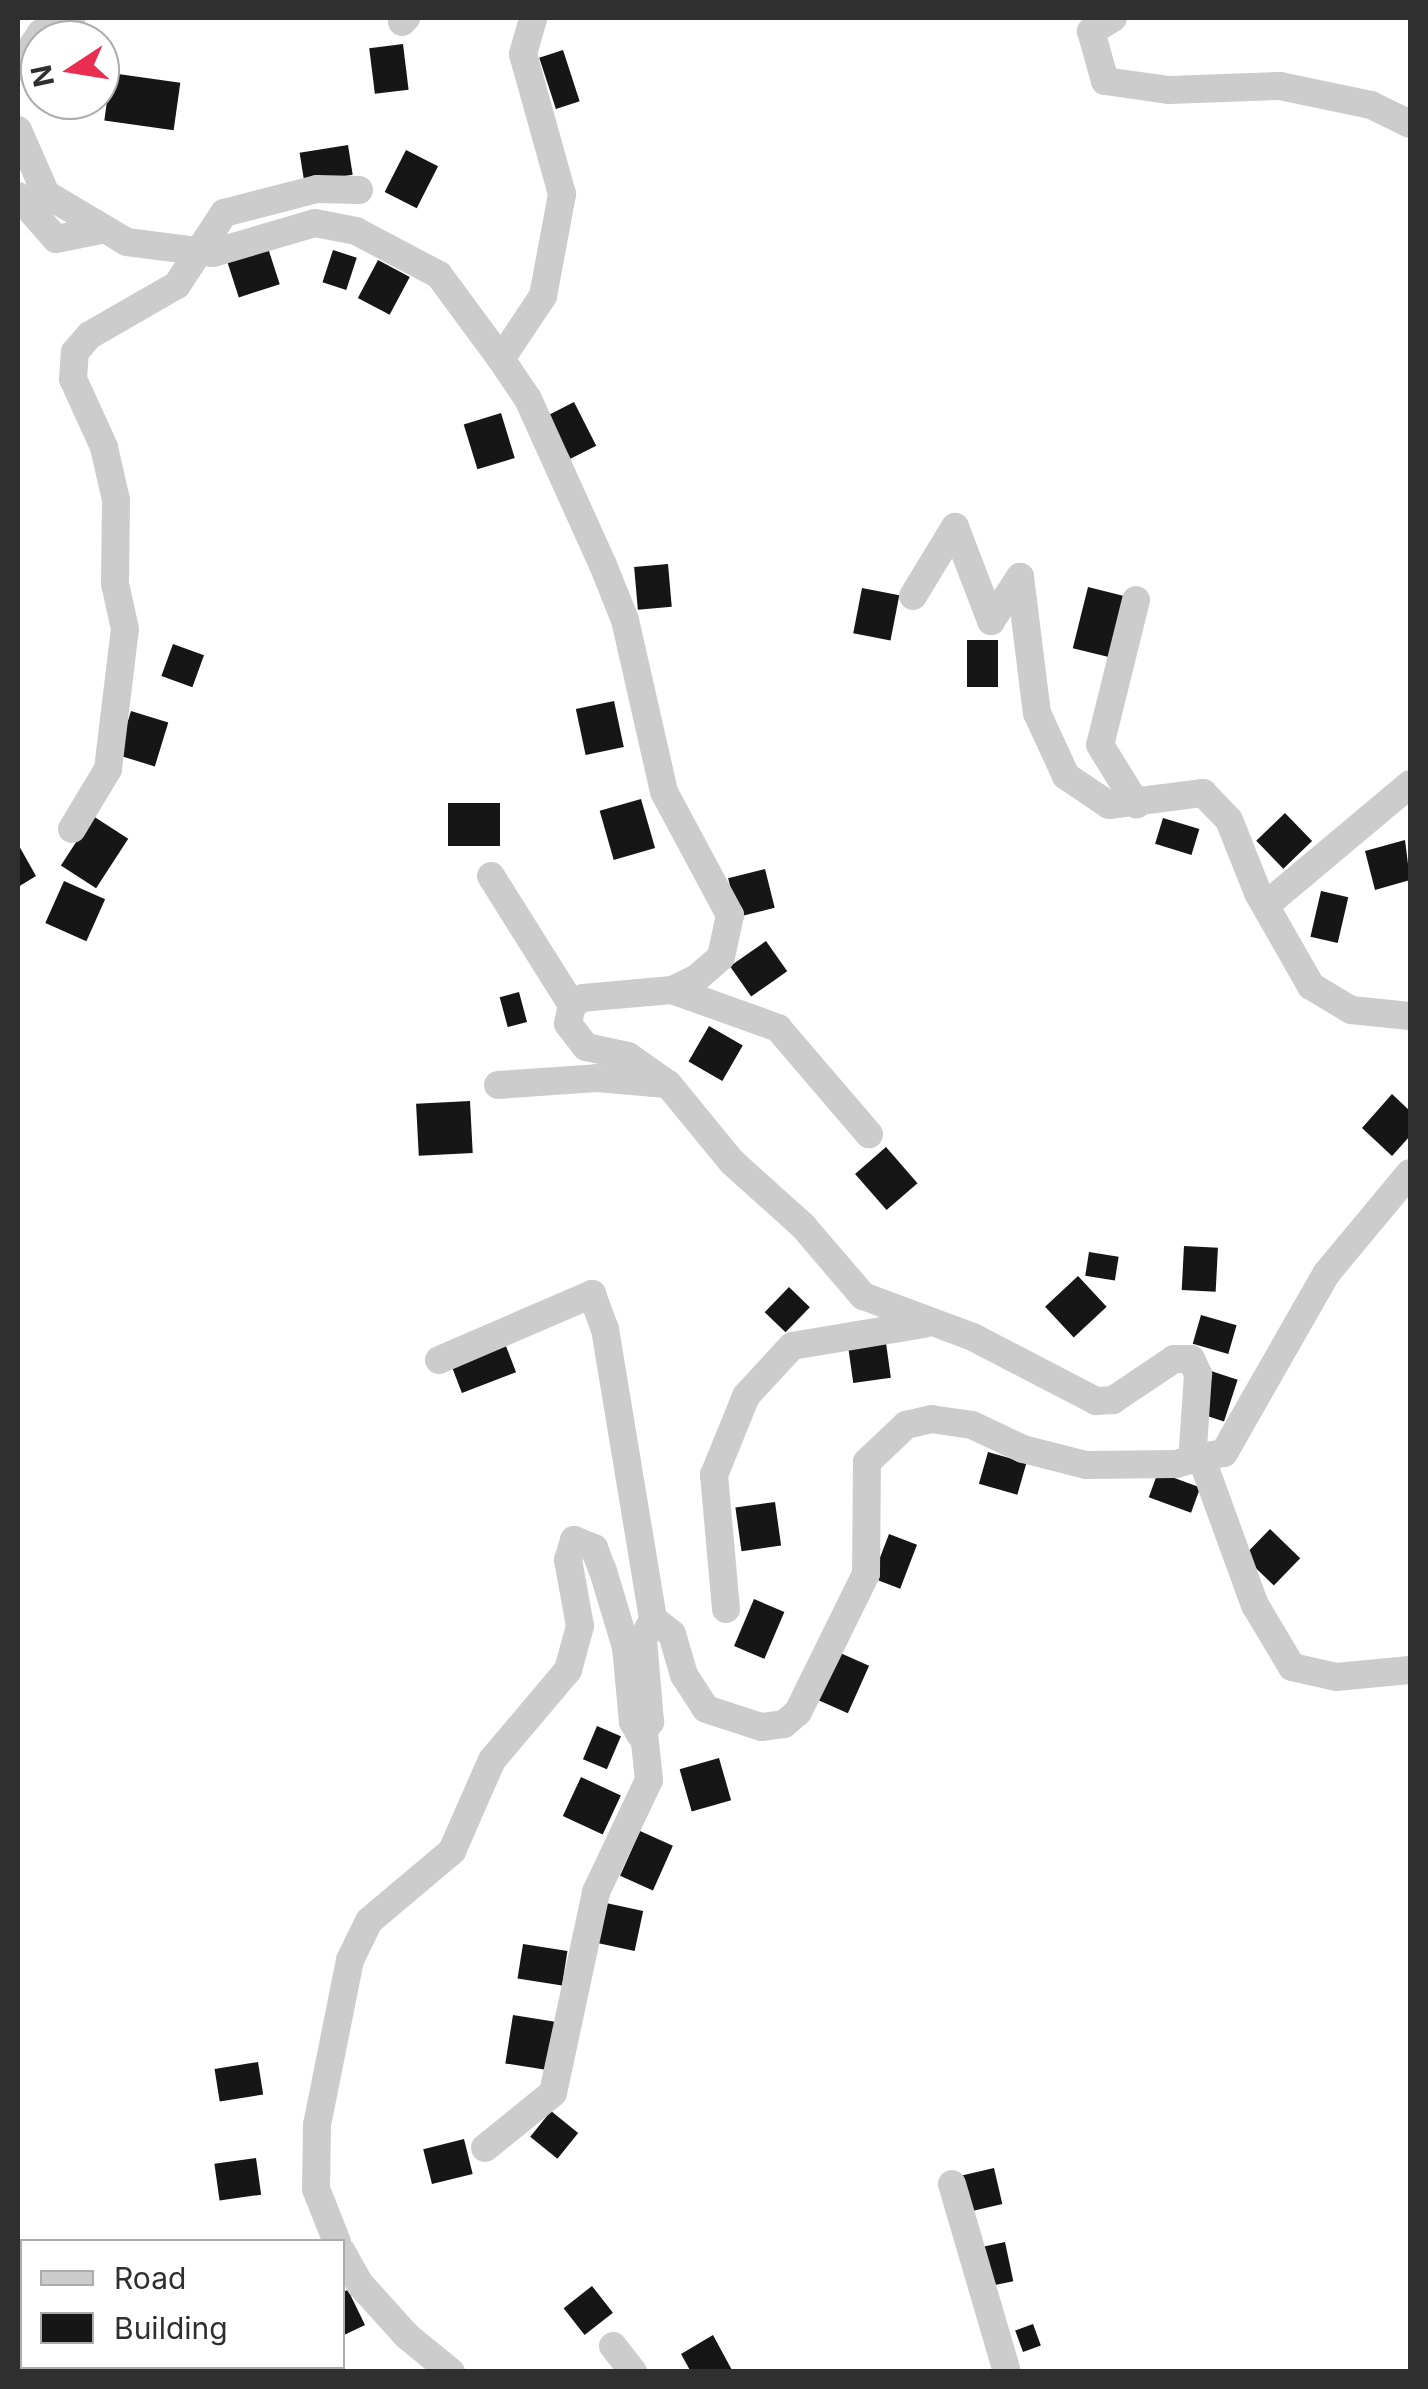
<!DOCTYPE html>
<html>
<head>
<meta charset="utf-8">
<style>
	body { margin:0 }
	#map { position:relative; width:1428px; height:2389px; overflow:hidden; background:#fff; font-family:Inter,sans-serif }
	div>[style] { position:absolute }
	.building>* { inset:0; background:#161616; transform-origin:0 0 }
	.minor>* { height:28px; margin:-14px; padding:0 14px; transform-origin:14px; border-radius:14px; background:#ccc }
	span { translate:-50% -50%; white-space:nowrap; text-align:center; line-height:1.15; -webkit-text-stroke:10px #fff; paint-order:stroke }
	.frame { position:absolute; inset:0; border:20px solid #2f2f2f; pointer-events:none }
	.legend { position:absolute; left:20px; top:2239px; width:325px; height:130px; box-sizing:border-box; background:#fff; border:2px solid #acacac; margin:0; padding:12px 18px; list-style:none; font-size:30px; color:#2f2f2f }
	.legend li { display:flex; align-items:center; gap:20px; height:50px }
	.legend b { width:50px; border:2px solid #acacac }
	.north { position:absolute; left:20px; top:20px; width:100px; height:100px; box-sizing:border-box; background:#fff; border:2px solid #acacac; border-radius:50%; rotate:258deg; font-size:28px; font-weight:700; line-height:40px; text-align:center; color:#2f2f2f }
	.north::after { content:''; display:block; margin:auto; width:35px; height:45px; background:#e92e52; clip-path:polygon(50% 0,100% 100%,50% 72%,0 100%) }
</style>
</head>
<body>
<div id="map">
	<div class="building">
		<i style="left:403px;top:44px;width:46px;height:34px;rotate:83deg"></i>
		<i style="left:563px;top:50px;width:54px;height:25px;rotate:72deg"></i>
		<i style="left:111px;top:73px;width:70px;height:48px;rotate:8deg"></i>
		<i style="left:348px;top:145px;width:30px;height:49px;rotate:81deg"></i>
		<i style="left:406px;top:150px;width:36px;height:47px;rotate:27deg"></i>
		<i style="left:268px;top:248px;width:38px;height:43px;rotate:72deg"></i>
		<i style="left:333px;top:250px;width:25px;height:34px;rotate:18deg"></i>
		<i style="left:378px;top:260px;width:36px;height:43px;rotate:28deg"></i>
		<i style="left:574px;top:402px;width:49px;height:29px;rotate:63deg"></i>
		<i style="left:501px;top:413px;width:47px;height:39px;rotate:73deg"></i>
		<i style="left:668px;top:564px;width:43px;height:34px;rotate:85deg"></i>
		<i style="left:1088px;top:587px;width:37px;height:63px;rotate:14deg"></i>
		<i style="left:862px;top:588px;width:38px;height:46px;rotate:11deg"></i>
		<i style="left:967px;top:640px;width:31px;height:47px"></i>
		<i style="left:173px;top:644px;width:33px;height:34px;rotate:20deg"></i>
		<i style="left:614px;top:701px;width:47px;height:39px;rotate:78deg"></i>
		<i style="left:131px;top:711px;width:39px;height:46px;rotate:17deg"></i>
		<i style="left:641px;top:799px;width:51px;height:43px;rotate:74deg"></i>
		<i style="left:448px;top:803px;width:52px;height:43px"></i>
		<i style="left:1285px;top:813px;width:39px;height:40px;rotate:46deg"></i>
		<i style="left:93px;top:816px;width:42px;height:59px;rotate:33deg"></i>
		<i style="left:1163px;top:818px;width:38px;height:27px;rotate:17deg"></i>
		<i style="clip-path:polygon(1405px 840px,1410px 880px,1375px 890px,1365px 851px)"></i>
		<i style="clip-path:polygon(18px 844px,36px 876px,18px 887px)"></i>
		<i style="left:765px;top:869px;width:40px;height:38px;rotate:76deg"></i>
		<i style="left:64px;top:881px;width:45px;height:46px;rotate:24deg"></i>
		<i style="left:1321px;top:891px;width:28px;height:47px;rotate:13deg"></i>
		<i style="left:766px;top:941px;width:37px;height:44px;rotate:55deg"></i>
		<i style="left:519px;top:992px;width:31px;height:20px;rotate:75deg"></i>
		<i style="left:709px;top:1026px;width:39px;height:41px;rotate:30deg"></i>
		<i style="clip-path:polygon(1392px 1094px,1410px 1111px,1410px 1136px,1392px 1156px,1362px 1128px)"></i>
		<i style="left:470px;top:1101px;width:52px;height:54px;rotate:87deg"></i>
		<i style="left:886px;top:1147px;width:48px;height:41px;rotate:49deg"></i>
		<i style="left:1184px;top:1246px;width:34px;height:44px;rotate:3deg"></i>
		<i style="left:1089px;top:1252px;width:30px;height:24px;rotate:9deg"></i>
		<i style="left:1078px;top:1276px;width:42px;height:45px;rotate:47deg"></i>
		<i style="left:789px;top:1287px;width:29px;height:35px;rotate:44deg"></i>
		<i style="left:1201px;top:1315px;width:37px;height:30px;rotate:16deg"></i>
		<i style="left:886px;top:1343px;width:35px;height:38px;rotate:82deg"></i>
		<i style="left:506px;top:1346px;width:28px;height:58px;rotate:69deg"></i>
		<i style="left:1211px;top:1371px;width:28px;height:44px;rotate:18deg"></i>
		<i style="left:988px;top:1452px;width:40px;height:33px;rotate:16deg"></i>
		<i style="left:1158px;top:1472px;width:45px;height:27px;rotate:20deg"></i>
		<i style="left:775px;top:1502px;width:44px;height:40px;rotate:82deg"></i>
		<i style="left:1270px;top:1529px;width:42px;height:38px;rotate:44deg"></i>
		<i style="left:889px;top:1534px;width:30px;height:47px;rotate:21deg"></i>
		<i style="left:754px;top:1599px;width:33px;height:51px;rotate:23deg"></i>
		<i style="left:838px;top:1652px;width:34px;height:52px;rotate:24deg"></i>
		<i style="left:597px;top:1726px;width:26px;height:36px;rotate:23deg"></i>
		<i style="left:719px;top:1758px;width:44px;height:41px;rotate:74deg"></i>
		<i style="left:581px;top:1777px;width:44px;height:43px;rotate:25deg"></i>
		<i style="left:640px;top:1831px;width:36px;height:49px;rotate:24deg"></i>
		<i style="left:606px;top:1903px;width:38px;height:41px;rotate:12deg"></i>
		<i style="left:523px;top:1944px;width:45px;height:35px;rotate:9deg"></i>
		<i style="left:513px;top:2015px;width:44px;height:49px;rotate:9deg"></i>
		<i style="left:258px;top:2062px;width:33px;height:44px;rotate:81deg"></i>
		<i style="left:551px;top:2111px;width:35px;height:33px;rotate:39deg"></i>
		<i style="left:464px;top:2139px;width:36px;height:42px;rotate:76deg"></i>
		<i style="left:256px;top:2158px;width:37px;height:42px;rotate:82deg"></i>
		<i style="left:994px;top:2168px;width:37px;height:33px;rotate:77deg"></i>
		<i style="left:1005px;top:2242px;width:40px;height:25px;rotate:78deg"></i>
		<i style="left:592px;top:2286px;width:34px;height:36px;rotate:52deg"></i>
		<i style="clip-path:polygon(348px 2290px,365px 2325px,342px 2336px,342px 2292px)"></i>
		<i style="left:1033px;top:2324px;width:23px;height:19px;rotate:70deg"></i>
		<i style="clip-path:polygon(713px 2335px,733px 2372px,691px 2372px,681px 2354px)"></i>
	</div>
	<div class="minor">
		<i style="left:1113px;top:18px;width:26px;rotate:149deg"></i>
		<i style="left:1091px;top:31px;width:52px;rotate:74.4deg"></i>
		<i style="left:1105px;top:81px;width:65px;rotate:8deg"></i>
		<i style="left:1169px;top:90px;width:111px;rotate:-2.1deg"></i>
		<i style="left:1280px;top:86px;width:93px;rotate:11.8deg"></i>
		<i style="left:1371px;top:105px;width:43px;rotate:26deg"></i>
		<i style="left:402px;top:22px;width:6px;rotate:-45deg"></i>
		<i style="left:18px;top:67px;width:41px;rotate:-55.9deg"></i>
		<i style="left:41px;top:33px;width:34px;rotate:-27deg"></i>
		<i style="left:18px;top:130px;width:70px;rotate:66.4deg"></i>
		<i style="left:46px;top:194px;width:94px;rotate:30.7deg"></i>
		<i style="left:127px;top:242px;width:87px;rotate:7.3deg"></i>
		<i style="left:213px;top:253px;width:106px;rotate:-16.4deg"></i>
		<i style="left:315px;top:223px;width:42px;rotate:11deg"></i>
		<i style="left:356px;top:231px;width:94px;rotate:27.9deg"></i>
		<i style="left:439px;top:275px;width:104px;rotate:53.6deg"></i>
		<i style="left:501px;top:359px;width:48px;rotate:56deg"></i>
		<i style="left:528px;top:399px;width:182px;rotate:65.7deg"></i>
		<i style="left:603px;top:565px;width:59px;rotate:68.2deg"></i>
		<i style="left:625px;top:620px;width:176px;rotate:77.2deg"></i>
		<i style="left:664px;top:792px;width:140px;rotate:61.8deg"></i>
		<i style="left:730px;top:915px;width:43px;rotate:102.1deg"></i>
		<i style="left:721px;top:957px;width:32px;rotate:139deg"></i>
		<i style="left:697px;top:978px;width:28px;rotate:154deg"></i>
		<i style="left:672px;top:990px;width:89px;rotate:174.9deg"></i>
		<i style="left:583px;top:998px;width:13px;rotate:148deg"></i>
		<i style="left:572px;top:1005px;width:19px;rotate:102deg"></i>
		<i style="left:568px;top:1024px;width:29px;rotate:52deg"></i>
		<i style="left:586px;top:1047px;width:43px;rotate:12.1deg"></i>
		<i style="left:628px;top:1056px;width:49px;rotate:35deg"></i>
		<i style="left:668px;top:1084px;width:101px;rotate:50.6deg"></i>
		<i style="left:732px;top:1162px;width:96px;rotate:42deg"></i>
		<i style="left:803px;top:1226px;width:92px;rotate:49.4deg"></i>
		<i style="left:863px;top:1296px;width:117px;rotate:20.4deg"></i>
		<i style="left:973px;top:1337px;width:139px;rotate:27.5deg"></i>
		<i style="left:1096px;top:1401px;width:17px;rotate:-3deg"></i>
		<i style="left:1113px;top:1400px;width:73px;rotate:-33.9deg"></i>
		<i style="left:1174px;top:1359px;width:17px"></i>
		<i style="left:1191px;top:1359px;width:17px;rotate:65deg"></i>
		<i style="left:1198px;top:1374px;width:73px;rotate:93.9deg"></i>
		<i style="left:1193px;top:1447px;width:13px;rotate:51deg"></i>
		<i style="left:1201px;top:1457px;width:23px;rotate:-10deg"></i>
		<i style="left:1224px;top:1453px;width:206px;rotate:-60.3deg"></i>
		<i style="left:1326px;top:1274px;width:131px;rotate:-50.3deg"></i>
		<i style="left:18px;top:196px;width:57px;rotate:48.5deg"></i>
		<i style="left:56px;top:239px;width:46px;rotate:-11.3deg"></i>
		<i style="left:501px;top:359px;width:76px;rotate:-56.3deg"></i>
		<i style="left:543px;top:296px;width:104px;rotate:-79.4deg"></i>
		<i style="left:562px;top:194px;width:145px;rotate:-105.6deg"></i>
		<i style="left:523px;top:54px;width:37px;rotate:-74deg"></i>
		<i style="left:913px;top:596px;width:81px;rotate:-58.7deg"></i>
		<i style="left:955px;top:527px;width:101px;rotate:69deg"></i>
		<i style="left:991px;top:621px;width:53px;rotate:-56.6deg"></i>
		<i style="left:1020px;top:577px;width:137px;rotate:82.9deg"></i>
		<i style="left:1037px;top:713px;width:69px;rotate:65.3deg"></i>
		<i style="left:1066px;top:776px;width:52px;rotate:34deg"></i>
		<i style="left:1109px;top:805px;width:95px;rotate:-7.3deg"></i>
		<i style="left:1203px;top:793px;width:37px;rotate:46deg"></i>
		<i style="left:1229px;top:820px;width:79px;rotate:68.3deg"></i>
		<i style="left:1258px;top:893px;width:107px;rotate:60.3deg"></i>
		<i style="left:1311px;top:986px;width:47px;rotate:31deg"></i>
		<i style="left:1351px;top:1010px;width:59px;rotate:5.8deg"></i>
		<i style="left:1136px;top:600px;width:149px;rotate:103.9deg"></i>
		<i style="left:1100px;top:745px;width:70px;rotate:58.3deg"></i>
		<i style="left:72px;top:829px;width:70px;rotate:-59deg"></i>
		<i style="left:108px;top:769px;width:141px;rotate:-83.1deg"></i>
		<i style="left:125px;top:629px;width:46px;rotate:-102.5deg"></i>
		<i style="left:115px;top:584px;width:84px;rotate:-89.3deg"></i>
		<i style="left:116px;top:500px;width:54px;rotate:-102.8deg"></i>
		<i style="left:104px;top:447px;width:75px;rotate:-114.5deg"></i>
		<i style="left:73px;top:379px;width:27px;rotate:-86deg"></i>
		<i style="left:75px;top:352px;width:23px;rotate:-49deg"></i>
		<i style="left:90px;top:335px;width:100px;rotate:-29.9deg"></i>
		<i style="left:177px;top:285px;width:86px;rotate:-56.9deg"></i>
		<i style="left:224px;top:213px;width:96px;rotate:-14.5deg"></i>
		<i style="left:317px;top:189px;width:42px;rotate:1.4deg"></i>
		<i style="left:491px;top:876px;width:152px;rotate:57.9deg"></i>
		<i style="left:1266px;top:905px;width:188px;rotate:-40deg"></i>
		<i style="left:672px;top:990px;width:113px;rotate:19.7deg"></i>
		<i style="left:778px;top:1028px;width:140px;rotate:49.4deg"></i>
		<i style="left:498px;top:1085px;width:99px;rotate:-4deg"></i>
		<i style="left:597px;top:1078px;width:69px;rotate:5deg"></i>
		<i style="left:439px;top:1360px;width:167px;rotate:-23.3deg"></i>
		<i style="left:592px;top:1294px;width:37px;rotate:70deg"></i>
		<i style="left:605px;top:1329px;width:294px;rotate:80.6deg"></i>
		<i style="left:726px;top:1609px;width:135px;rotate:-95.1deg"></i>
		<i style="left:714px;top:1475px;width:85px;rotate:-67.9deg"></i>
		<i style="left:746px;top:1396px;width:68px;rotate:-47.4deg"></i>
		<i style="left:792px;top:1346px;width:134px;rotate:-9.5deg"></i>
		<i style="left:485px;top:2148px;width:87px;rotate:-39deg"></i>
		<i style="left:553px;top:2093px;width:206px;rotate:-77.9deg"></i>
		<i style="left:596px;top:1892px;width:124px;rotate:-64.7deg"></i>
		<i style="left:649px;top:1780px;width:47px;rotate:-96.1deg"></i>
		<i style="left:952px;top:2184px;width:196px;rotate:73.7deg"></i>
		<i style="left:337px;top:2242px;width:57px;rotate:-111.6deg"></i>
		<i style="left:316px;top:2189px;width:64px;rotate:-89.1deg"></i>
		<i style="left:317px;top:2125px;width:168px;rotate:-78.7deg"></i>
		<i style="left:350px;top:1960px;width:43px;rotate:-64deg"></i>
		<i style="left:369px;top:1921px;width:109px;rotate:-40.1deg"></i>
		<i style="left:452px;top:1851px;width:99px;rotate:-66.3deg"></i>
		<i style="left:492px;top:1760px;width:118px;rotate:-49.8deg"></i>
		<i style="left:568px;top:1670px;width:46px;rotate:-74.7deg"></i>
		<i style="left:580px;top:1626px;width:67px;rotate:-100.3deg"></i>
		<i style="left:568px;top:1560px;width:21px;rotate:-73deg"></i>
		<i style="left:574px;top:1540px;width:22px;rotate:22deg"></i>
		<i style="left:594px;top:1548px;width:25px;rotate:69deg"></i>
		<i style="left:603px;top:1571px;width:79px;rotate:73.2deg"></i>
		<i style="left:626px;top:1647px;width:75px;rotate:84.7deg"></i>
		<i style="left:633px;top:1722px;width:14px;rotate:60deg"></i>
		<i style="left:640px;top:1734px;width:16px;rotate:-50deg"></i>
		<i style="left:650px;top:1722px;width:83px;rotate:-94.8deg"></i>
		<i style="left:643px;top:1639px;width:22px;rotate:-63deg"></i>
		<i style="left:653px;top:1619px;width:24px;rotate:38deg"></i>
		<i style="left:672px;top:1634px;width:43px;rotate:73.7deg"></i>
		<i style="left:684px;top:1675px;width:40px;rotate:57.1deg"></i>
		<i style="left:706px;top:1709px;width:58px;rotate:18.1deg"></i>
		<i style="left:761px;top:1727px;width:23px;rotate:-7deg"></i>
		<i style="left:784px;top:1724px;width:18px;rotate:-41deg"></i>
		<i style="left:798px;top:1712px;width:154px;rotate:-63.8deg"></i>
		<i style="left:866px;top:1574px;width:112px;rotate:-89.5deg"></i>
		<i style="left:867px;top:1462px;width:54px;rotate:-43.5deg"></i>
		<i style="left:906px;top:1425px;width:26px;rotate:-13deg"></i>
		<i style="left:931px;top:1419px;width:41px;rotate:8.3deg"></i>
		<i style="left:972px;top:1425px;width:56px;rotate:25.2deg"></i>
		<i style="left:1023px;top:1449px;width:65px;rotate:14.3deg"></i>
		<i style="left:1086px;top:1465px;width:90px;rotate:-0.6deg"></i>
		<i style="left:1176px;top:1464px;width:26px;rotate:-16deg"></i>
		<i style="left:1201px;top:1457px;width:158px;rotate:70deg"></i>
		<i style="left:1255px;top:1605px;width:72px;rotate:59.2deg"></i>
		<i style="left:1292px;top:1667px;width:45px;rotate:12.8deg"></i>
		<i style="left:1336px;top:1677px;width:74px;rotate:-5.4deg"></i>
		<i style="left:342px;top:2252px;width:37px;rotate:61deg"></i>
		<i style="left:360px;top:2284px;width:70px;rotate:47.9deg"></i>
		<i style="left:407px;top:2336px;width:57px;rotate:39.3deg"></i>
		<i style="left:613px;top:2346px;width:33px;rotate:52deg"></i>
		<i style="left:245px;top:2366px;width:7px;rotate:63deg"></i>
	</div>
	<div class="frame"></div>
	<ul class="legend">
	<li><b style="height:12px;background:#ccc"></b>Road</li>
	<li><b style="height:28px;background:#161616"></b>Building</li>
	</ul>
	<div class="north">N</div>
</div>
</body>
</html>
